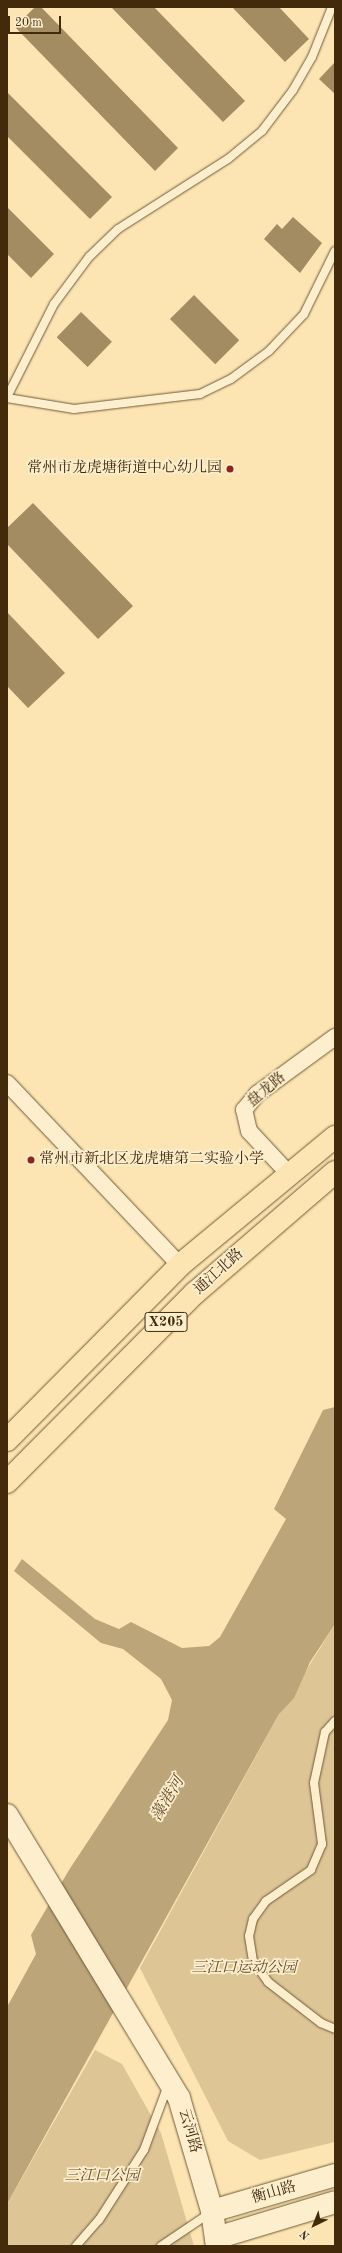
<!DOCTYPE html>
<html>
<head>
<meta charset="utf-8">
<style>
	body { margin:0 }
	#map { position:relative; width:342px; height:2253px; overflow:hidden; background:#fce5b3; font-family:"Old Standard TT","Noto Serif SC",serif }
	div>[style] { position:absolute }
	.green>* { inset:0; background:#ddc596 }
	.water>* { inset:0; background:#bda57a }
	.building>* { inset:0; background:#a38b62; transform-origin:0 0 }
	.roads { filter:drop-shadow(0 0 1px #715935) drop-shadow(0 0 1px #715935) }
	.lane>* { height:8px; margin:-4px; padding:0 4px; transform-origin:4px; border-radius:4px; background:#fdeece }
	.street>* { height:16px; margin:-8px; padding:0 8px; transform-origin:8px; border-radius:8px; background:#fdeece }
	.secondary>* { height:22px; margin:-11px; padding:0 11px; transform-origin:11px; border-radius:11px; background:#fdeece }
	.primary>* { height:22px; margin:-11px; padding:0 11px; transform-origin:11px; border-radius:11px; background:#fce5b3 }
	.dots>* { width:11px; height:11px; translate:-50% -50%; box-sizing:border-box; border:2px solid #fdeece; border-radius:50% }
	span { translate:-50% -50%; white-space:nowrap; text-align:center; line-height:1.15; -webkit-text-stroke:3.5px #fdeece; paint-order:stroke }
	.shield-label span { padding:1px 3px; background:#fdeece; border:1px solid; border-radius:3px; -webkit-text-stroke-width:0 }
	.shield-label { font-size:14px; color:#432a0b; font-weight:700 }
	.poi-label { font-size:15px; color:#432a0b }
	.right { translate:-100% -50%; text-align:right }
	.left { translate:0 -50%; text-align:left }
	.street-label { font-size:15px; color:#432a0b }
	.park-label { font-size:15px; color:#624927; font-style:italic }
	.water-label { font-size:16px; color:#684f2c; font-style:italic }
	.frame { position:absolute; inset:0; border:8px solid #432a0b; pointer-events:none }
	.north { position:absolute; left:294px; top:2205px; width:40px; height:40px; -webkit-text-stroke:3px #fdeece; paint-order:stroke; rotate:223deg; font-size:11px; font-weight:700; line-height:16px; text-align:center; color:#432a0b }
	.north::after { content:''; display:block; margin:auto; width:14px; height:18px; background:#432a0b; clip-path:polygon(50% 0,100% 100%,50% 72%,0 100%) }
	.scale { position:absolute; left:8px; top:16px; width:53px; height:18px; box-sizing:border-box; border:2px solid #432a0b; border-top:0; padding-left:5px; font-size:12px; line-height:14px; white-space:nowrap; color:#432a0b; -webkit-text-stroke:3px #fdeece; paint-order:stroke }
</style>
</head>
<body>
<div id="map">
	<div class="green">
		<i style="clip-path:polygon(335px 1624px,335px 2142px,260px 2160px,228px 2141px,140px 1968px,279px 1714px)"></i>
		<i style="clip-path:polygon(95px 2050px,122px 2064px,161px 2133px,194px 2246px,7px 2246px,7px 2204px)"></i>
	</div>
	<div class="water">
		<i style="clip-path:polygon(335px 1407px,335px 1624px,310px 1662px,294px 1698px,279px 1714px,7px 2204px,7px 2007px,36px 1954px,31px 1935px,69px 1870px,168px 1720px,172px 1700px,161px 1679px,123px 1649px,101px 1643px,14px 1571px,22px 1559px,95px 1619px,119px 1629px,131px 1622px,182px 1648px,209px 1646px,220px 1637px,286px 1519px,274px 1509px,323px 1410px)"></i>
	</div>
	<div class="building">
		<i style="clip-path:polygon(35px 7px,41px 7px,178px 148px,155px 171px,15px 27px)"></i>
		<i style="clip-path:polygon(111px 7px,154px 7px,245px 101px,223px 122px)"></i>
		<i style="clip-path:polygon(232px 7px,279px 7px,309px 39px,285px 62px)"></i>
		<i style="clip-path:polygon(335px 62px,335px 94px,319px 79px)"></i>
		<i style="clip-path:polygon(7px 92px,112px 197px,90px 219px,7px 136px)"></i>
		<i style="clip-path:polygon(7px 207px,54px 254px,31px 278px,7px 254px)"></i>
		<i style="clip-path:polygon(293px 217px,322px 243px,300px 273px,264px 239px,277px 224px,282px 229px)"></i>
		<i style="left:194px;top:295px;width:64px;height:34px;rotate:45deg"></i>
		<i style="left:81px;top:312px;width:43px;height:35px;rotate:44deg"></i>
		<i style="clip-path:polygon(33px 503px,133px 606px,98px 639px,7px 544px,7px 528px)"></i>
		<i style="clip-path:polygon(7px 612px,65px 673px,28px 708px,7px 686px)"></i>
	</div>
	<div class="roads">
		<div class="lane">
			<i style="left:7px;top:397px;width:104px;rotate:-63.2deg"></i>
			<i style="left:54px;top:304px;width:59px;rotate:-53.3deg"></i>
			<i style="left:89px;top:257px;width:40px;rotate:-44deg"></i>
			<i style="left:118px;top:229px;width:130px;rotate:-32.5deg"></i>
			<i style="left:228px;top:159px;width:44px;rotate:-39.5deg"></i>
			<i style="left:262px;top:131px;width:51px;rotate:-52.9deg"></i>
			<i style="left:293px;top:90px;width:38px;rotate:-60deg"></i>
			<i style="left:312px;top:57px;width:54px;rotate:-68.2deg"></i>
			<i style="left:7px;top:398px;width:68px;rotate:9.3deg"></i>
			<i style="left:74px;top:409px;width:127px;rotate:-6.8deg"></i>
			<i style="left:200px;top:394px;width:34px;rotate:-26deg"></i>
			<i style="left:231px;top:379px;width:47px;rotate:-36.4deg"></i>
			<i style="left:269px;top:351px;width:51px;rotate:-46.6deg"></i>
			<i style="left:304px;top:314px;width:70px;rotate:-63.8deg"></i>
			<i style="left:335px;top:1721px;width:15px;rotate:132deg"></i>
			<i style="left:325px;top:1732px;width:52px;rotate:102.2deg"></i>
			<i style="left:314px;top:1783px;width:62px;rotate:82.5deg"></i>
			<i style="left:322px;top:1844px;width:28px;rotate:113deg"></i>
			<i style="left:311px;top:1870px;width:55px;rotate:145.4deg"></i>
			<i style="left:266px;top:1901px;width:22px;rotate:126deg"></i>
			<i style="left:253px;top:1919px;width:17px;rotate:103deg"></i>
			<i style="left:249px;top:1936px;width:25px;rotate:81deg"></i>
			<i style="left:253px;top:1961px;width:26px;rotate:54deg"></i>
			<i style="left:268px;top:1982px;width:67px;rotate:37.7deg"></i>
			<i style="left:321px;top:2023px;width:15px;rotate:23deg"></i>
			<i style="left:76px;top:2246px;width:35px;rotate:-49deg"></i>
			<i style="left:99px;top:2220px;width:83px;rotate:-57.3deg"></i>
			<i style="left:144px;top:2150px;width:69px;rotate:-69.7deg"></i>
			<i style="left:161px;top:2246px;width:59px;rotate:-34deg"></i>
		</div>
		<div class="street">
			<i style="left:7px;top:1083px;width:251px;rotate:46.5deg"></i>
			<i style="left:288px;top:1173px;width:57px;rotate:-132.9deg"></i>
			<i style="left:249px;top:1131px;width:22px;rotate:-103deg"></i>
			<i style="left:244px;top:1110px;width:21px;rotate:-51deg"></i>
			<i style="left:257px;top:1094px;width:97px;rotate:-36.2deg"></i>
		</div>
		<div class="secondary">
			<i style="left:7px;top:1815px;width:331px;rotate:58.7deg"></i>
			<i style="left:179px;top:2098px;width:118px;rotate:73.7deg"></i>
			<i style="left:212px;top:2211px;width:35px;rotate:82deg"></i>
			<i style="left:212px;top:2211px;width:128px;rotate:-16.3deg"></i>
			<i style="left:216px;top:2238px;width:124px;rotate:-16.8deg"></i>
		</div>
		<div class="primary">
			<i style="left:7px;top:1440px;width:246px;rotate:-45.3deg"></i>
			<i style="left:180px;top:1265px;width:201px;rotate:-39.6deg"></i>
			<i style="left:7px;top:1482px;width:267px;rotate:-45.2deg"></i>
			<i style="left:195px;top:1293px;width:185px;rotate:-40.8deg"></i>
		</div>
	</div>
	<div class="dots">
		<i style="left:230px;top:469px;background:#8f2418"></i>
		<i style="left:31px;top:1160px;background:#8f2418"></i>
	</div>
	<div class="shield-label">
		<span style="left:166px;top:1322px">X205</span>
	</div>
	<div class="poi-label">
		<span class="right" style="left:222px;top:469px">常州市龙虎塘街道中心幼儿园</span>
		<span class="left" style="left:39px;top:1160px">常州市新北区龙虎塘第二实验小学</span>
	</div>
	<div class="street-label">
		<span style="left:267px;top:1090px;rotate:-40deg">盘龙路</span>
		<span style="left:219px;top:1272px;rotate:-42deg">通江北路</span>
		<span style="left:189px;top:2131px;rotate:74deg">云河路</span>
		<span style="left:274px;top:2193px;rotate:-16deg">衡山路</span>
	</div>
	<div class="park-label">
		<span style="left:244px;top:1969px">三江口运动公园</span>
		<span style="left:102px;top:2177px">三江口公园</span>
	</div>
	<div class="water-label">
		<span style="left:168px;top:1799px;rotate:-59deg">藻港河</span>
	</div>
	<div class="frame"></div>
	<div class="north">N</div>
	<div class="scale">20 m</div>
</div>
</body>
</html>
